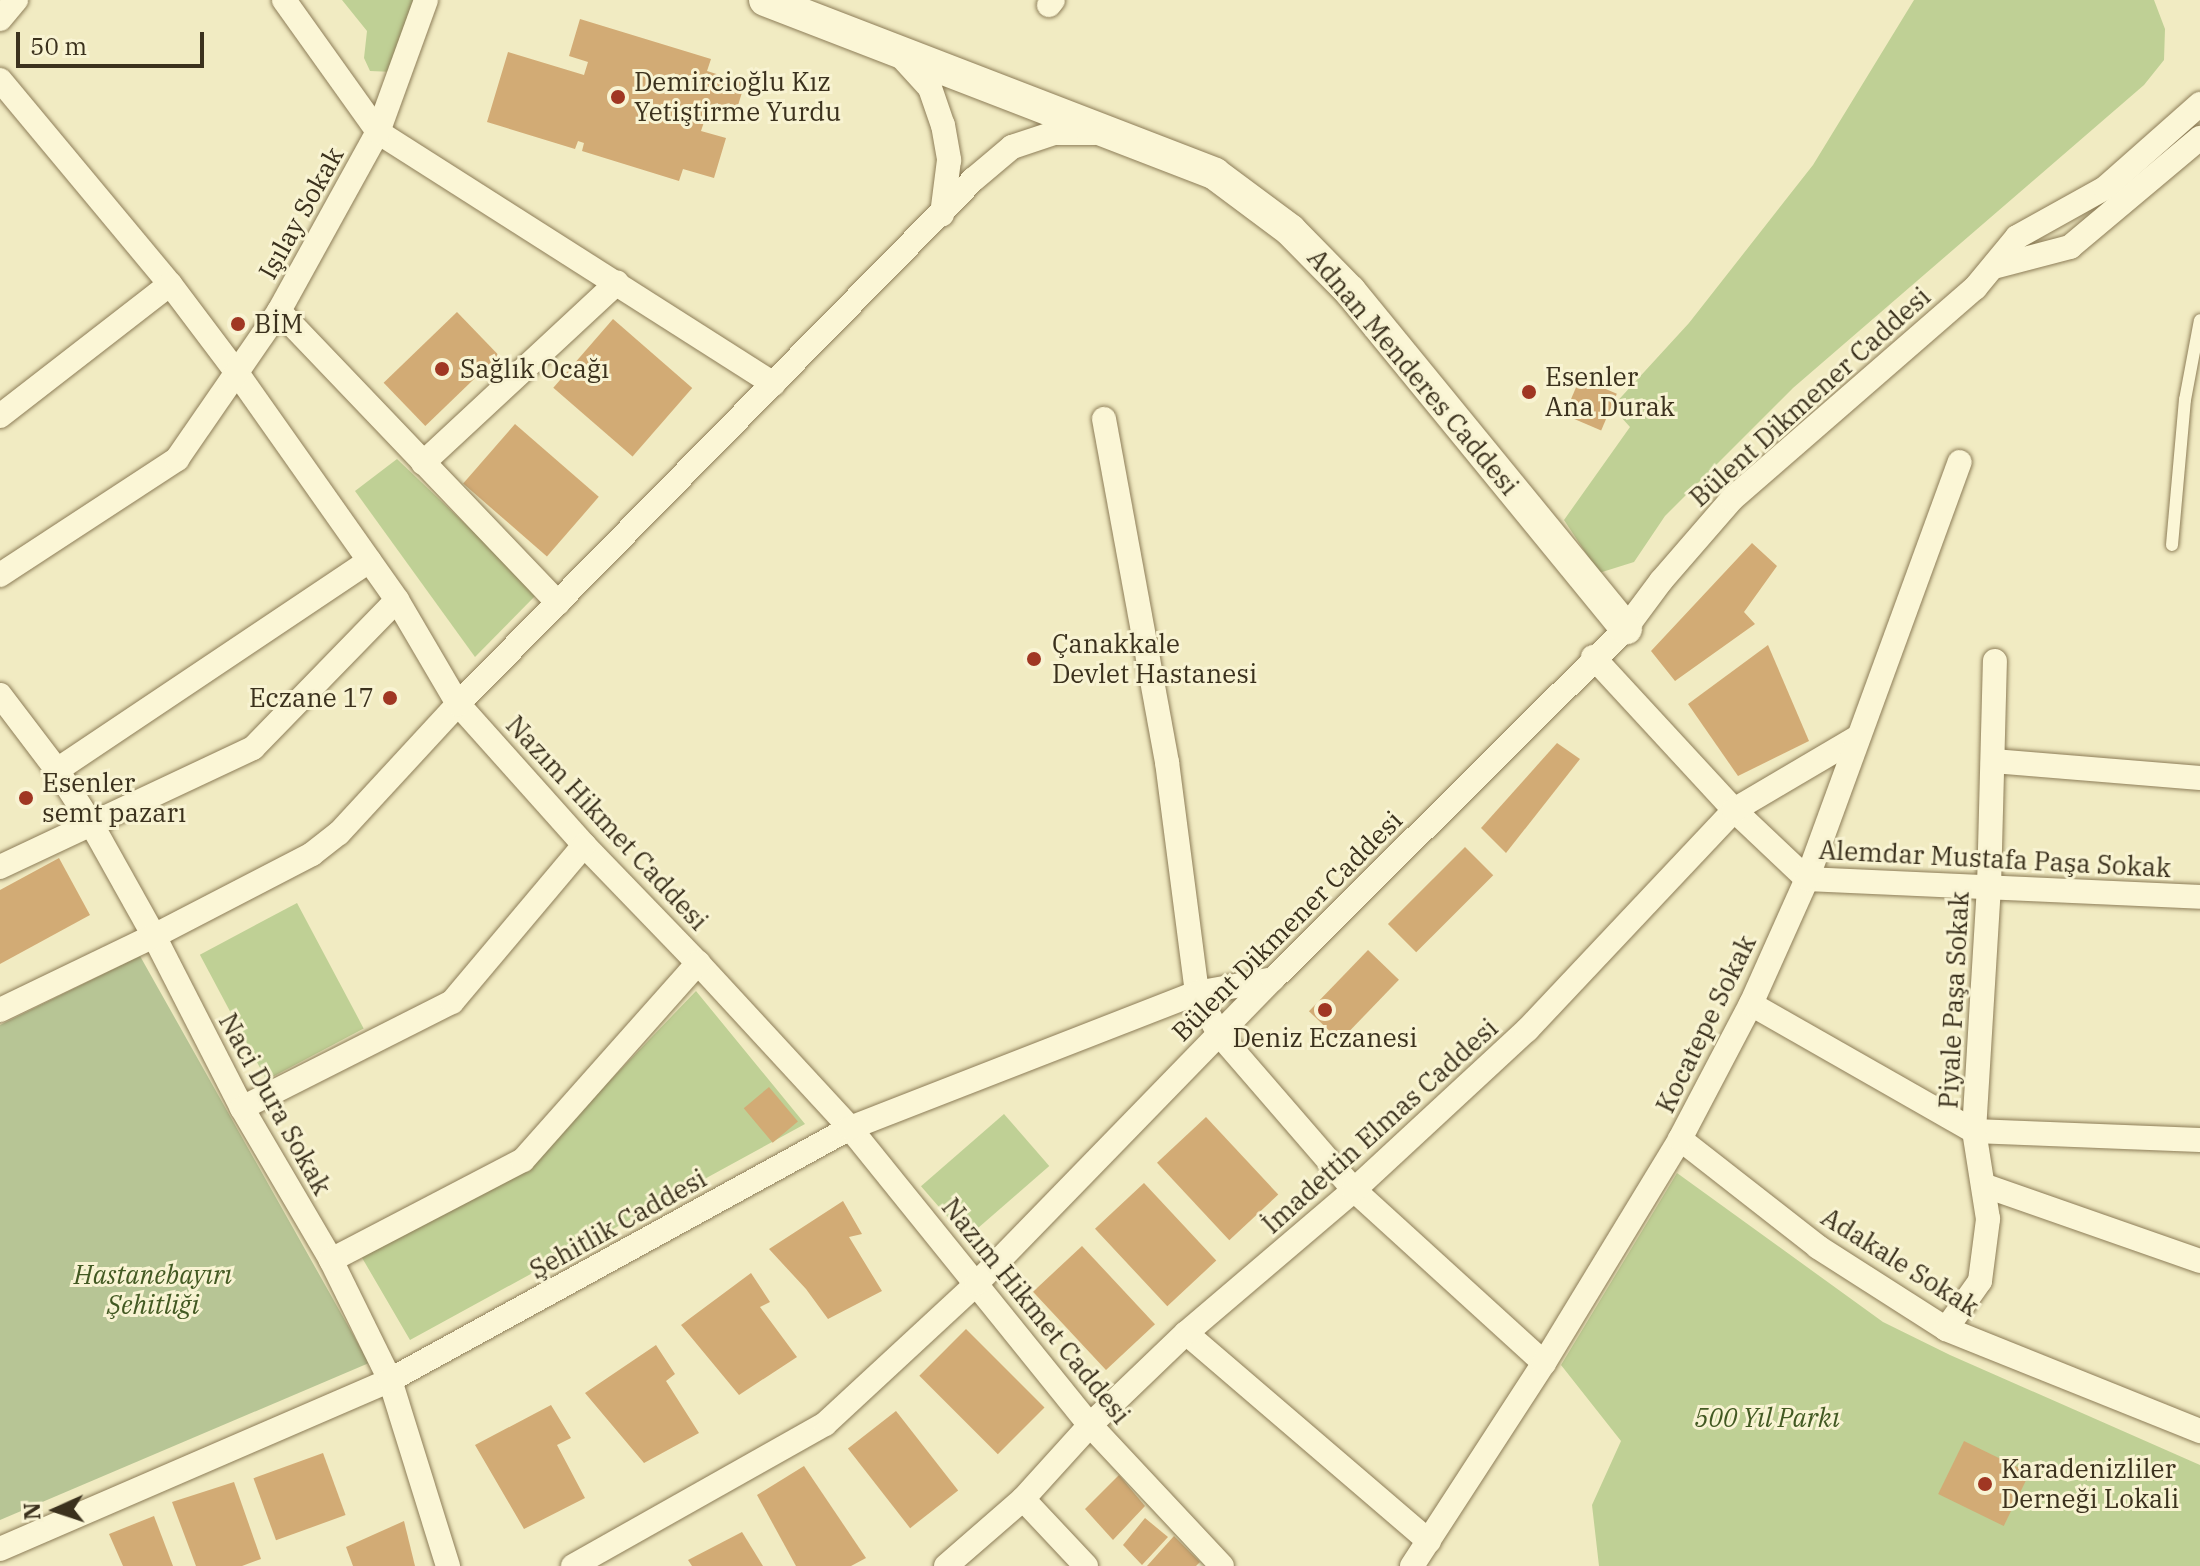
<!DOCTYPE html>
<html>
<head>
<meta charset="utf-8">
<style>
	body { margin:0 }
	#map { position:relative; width:2200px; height:1566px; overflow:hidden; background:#f1ebc2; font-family:"IBM Plex Serif",serif }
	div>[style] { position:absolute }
	.green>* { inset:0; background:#bfd095; transform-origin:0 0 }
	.cemetery>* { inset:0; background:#b7c595 }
	.building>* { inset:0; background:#d2ab75; transform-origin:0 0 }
	.roads { filter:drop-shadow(0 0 2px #8d7d58) drop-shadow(0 0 2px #8d7d58) }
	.lane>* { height:12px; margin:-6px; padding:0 6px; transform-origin:6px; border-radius:6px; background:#fbf6d6 }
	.street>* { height:24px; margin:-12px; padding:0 12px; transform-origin:12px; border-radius:12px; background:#fbf6d6 }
	.secondary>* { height:32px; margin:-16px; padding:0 16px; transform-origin:16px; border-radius:16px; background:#fbf6d6 }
	.dots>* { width:22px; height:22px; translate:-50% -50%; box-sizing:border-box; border:4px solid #f8f3d2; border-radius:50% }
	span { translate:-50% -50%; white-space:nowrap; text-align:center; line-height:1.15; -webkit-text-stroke:6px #f8f3d2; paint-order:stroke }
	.poi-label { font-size:26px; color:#3b311d }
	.left { translate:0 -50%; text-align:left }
	.right { translate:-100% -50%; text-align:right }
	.street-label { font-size:26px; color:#3b311d }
	.park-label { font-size:26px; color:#425922; font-style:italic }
	.north { position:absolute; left:16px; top:1470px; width:80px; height:80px; -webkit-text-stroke:6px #f8f3d2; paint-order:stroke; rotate:267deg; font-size:22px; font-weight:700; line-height:32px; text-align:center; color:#3b311d }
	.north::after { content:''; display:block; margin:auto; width:28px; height:36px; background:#3b311d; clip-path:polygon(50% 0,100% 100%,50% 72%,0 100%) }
	.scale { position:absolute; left:16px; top:32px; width:188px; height:36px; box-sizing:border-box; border:4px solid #3b311d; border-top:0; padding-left:10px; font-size:24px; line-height:28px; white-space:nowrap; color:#3b311d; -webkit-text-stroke:6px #f8f3d2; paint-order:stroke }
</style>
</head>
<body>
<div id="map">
	<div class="green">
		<i style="clip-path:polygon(342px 0,423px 0,394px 72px,370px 71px,364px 58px,367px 31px)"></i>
		<i style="clip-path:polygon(1914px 0,2154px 0,2165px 29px,2164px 60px,2144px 85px,1793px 388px,1665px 516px,1634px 562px,1599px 573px,1564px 520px,1630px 427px,1612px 407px,1689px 323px,1813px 165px)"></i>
		<i style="clip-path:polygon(397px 459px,538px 593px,475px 657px,355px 491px)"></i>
		<i style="left:297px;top:903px;width:142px;height:110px;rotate:62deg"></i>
		<i style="clip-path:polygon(696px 991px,805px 1124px,410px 1340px,361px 1256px,527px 1167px)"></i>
		<i style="left:1004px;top:1114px;width:69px;height:110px;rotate:49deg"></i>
		<i style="clip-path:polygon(1677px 1173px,1883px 1322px,1950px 1355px,2200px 1465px,2200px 1566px,1599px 1566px,1592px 1505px,1621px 1441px,1561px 1365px)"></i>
	</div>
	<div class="cemetery">
		<i style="clip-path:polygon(140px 956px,369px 1363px,0 1520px,0 1025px)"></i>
	</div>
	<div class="building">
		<i style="clip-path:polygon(580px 19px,711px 59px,707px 71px,745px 83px,734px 118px,708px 110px,701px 131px,726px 138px,714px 178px,683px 169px,679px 181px,582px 151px,584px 143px,578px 141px,575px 149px,487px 122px,508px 52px,584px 75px,588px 62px,569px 56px)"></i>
		<i style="left:457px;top:312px;width:60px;height:102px;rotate:46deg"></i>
		<i style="left:613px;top:319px;width:105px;height:91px;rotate:41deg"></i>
		<i style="left:1580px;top:378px;width:40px;height:40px;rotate:23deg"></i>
		<i style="left:515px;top:424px;width:111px;height:79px;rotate:41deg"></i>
		<i style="clip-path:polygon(1752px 543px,1777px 566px,1744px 612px,1755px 624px,1675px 681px,1651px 651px)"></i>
		<i style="clip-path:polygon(1768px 645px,1809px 741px,1738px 776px,1688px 704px)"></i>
		<i style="clip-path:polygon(1557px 743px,1580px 759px,1506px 853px,1481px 828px)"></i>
		<i style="left:1465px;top:847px;width:40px;height:109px;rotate:45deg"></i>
		<i style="clip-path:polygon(59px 858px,90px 915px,0 964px,0 890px)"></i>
		<i style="left:1368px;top:950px;width:43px;height:85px;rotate:44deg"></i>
		<i style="left:769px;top:1087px;width:45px;height:33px;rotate:50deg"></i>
		<i style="left:1206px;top:1117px;width:106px;height:67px;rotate:47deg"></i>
		<i style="left:1144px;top:1183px;width:106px;height:67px;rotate:47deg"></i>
		<i style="clip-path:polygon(843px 1201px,862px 1234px,849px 1237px,882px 1291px,828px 1319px,806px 1289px,769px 1249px)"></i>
		<i style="left:1082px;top:1246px;width:107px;height:67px;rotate:47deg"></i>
		<i style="clip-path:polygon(751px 1273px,770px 1302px,760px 1307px,797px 1357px,739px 1395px,681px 1325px)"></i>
		<i style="left:966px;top:1329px;width:111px;height:66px;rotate:45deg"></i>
		<i style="clip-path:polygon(656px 1345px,675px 1374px,666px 1381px,699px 1433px,644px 1463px,585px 1393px)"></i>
		<i style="clip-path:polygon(551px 1405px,571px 1438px,557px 1445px,585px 1498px,524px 1529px,475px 1445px)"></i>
		<i style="left:896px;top:1411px;width:101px;height:61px;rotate:52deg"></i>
		<i style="left:1964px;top:1441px;width:73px;height:59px;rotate:26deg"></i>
		<i style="left:323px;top:1453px;width:66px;height:74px;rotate:70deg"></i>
		<i style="clip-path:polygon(804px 1466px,866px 1558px,851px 1566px,796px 1566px,757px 1495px)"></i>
		<i style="clip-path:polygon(1119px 1475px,1145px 1506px,1113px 1540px,1085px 1509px)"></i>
		<i style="clip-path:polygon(234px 1482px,261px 1559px,242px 1566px,196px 1566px,172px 1502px)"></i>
		<i style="clip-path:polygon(154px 1516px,173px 1566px,123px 1566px,109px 1534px)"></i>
		<i style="clip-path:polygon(1145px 1518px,1168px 1537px,1142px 1565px,1123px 1545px)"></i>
		<i style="clip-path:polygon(404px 1521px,415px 1566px,353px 1566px,346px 1547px)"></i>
		<i style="clip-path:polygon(742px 1532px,763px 1566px,692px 1566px,688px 1560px)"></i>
		<i style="clip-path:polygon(1174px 1536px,1200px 1562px,1196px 1566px,1147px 1566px)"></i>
	</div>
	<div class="roads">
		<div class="lane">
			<i style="left:2172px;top:545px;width:146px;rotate:-84.9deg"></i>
			<i style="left:2185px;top:400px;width:81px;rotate:-79.4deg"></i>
		</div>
		<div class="street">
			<i style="left:284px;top:0;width:162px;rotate:54.5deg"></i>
			<i style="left:378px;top:132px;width:469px;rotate:32.5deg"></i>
			<i style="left:1049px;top:5px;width:6px;rotate:-51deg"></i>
			<i style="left:0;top:19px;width:25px;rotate:-50deg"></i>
			<i style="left:898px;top:53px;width:47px;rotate:47.6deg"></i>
			<i style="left:930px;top:88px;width:39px;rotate:71deg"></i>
			<i style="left:943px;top:125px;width:36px;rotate:80deg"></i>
			<i style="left:949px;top:160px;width:55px;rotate:97.3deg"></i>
			<i style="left:0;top:80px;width:266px;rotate:50.2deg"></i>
			<i style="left:170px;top:284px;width:111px;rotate:53deg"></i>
			<i style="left:237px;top:373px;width:278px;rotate:54.8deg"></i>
			<i style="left:397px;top:600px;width:121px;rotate:59.6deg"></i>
			<i style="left:458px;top:704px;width:189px;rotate:48.2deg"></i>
			<i style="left:584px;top:845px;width:164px;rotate:46deg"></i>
			<i style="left:698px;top:963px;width:224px;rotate:47.3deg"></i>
			<i style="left:850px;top:1128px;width:382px;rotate:51.1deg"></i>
			<i style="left:1090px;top:1425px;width:193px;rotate:46.9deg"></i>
			<i style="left:1994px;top:267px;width:79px;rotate:-14.7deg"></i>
			<i style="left:2070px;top:247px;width:170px;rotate:-40deg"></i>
			<i style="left:279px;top:311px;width:404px;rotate:46.3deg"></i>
			<i style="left:0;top:416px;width:215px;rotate:-37.8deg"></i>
			<i style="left:1104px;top:419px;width:349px;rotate:79.6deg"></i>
			<i style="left:1167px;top:762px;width:233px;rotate:82.6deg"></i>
			<i style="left:1197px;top:993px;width:47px;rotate:61.8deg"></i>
			<i style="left:1219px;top:1034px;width:206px;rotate:49.1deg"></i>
			<i style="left:1354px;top:1190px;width:257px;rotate:42.3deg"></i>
			<i style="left:423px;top:463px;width:265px;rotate:-42.9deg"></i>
			<i style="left:0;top:575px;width:212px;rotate:-33.2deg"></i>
			<i style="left:177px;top:459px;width:180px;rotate:-55.4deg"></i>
			<i style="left:279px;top:311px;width:205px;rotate:-61.1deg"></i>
			<i style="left:378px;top:132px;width:140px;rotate:-70deg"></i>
			<i style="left:1593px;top:657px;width:208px;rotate:47.3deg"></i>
			<i style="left:1734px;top:810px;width:100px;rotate:43.4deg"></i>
			<i style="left:1807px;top:879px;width:393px;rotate:2.6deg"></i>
			<i style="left:0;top:695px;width:94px;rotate:52.8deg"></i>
			<i style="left:57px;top:770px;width:65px;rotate:57.5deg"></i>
			<i style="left:92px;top:825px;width:127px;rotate:60.8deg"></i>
			<i style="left:154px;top:936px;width:193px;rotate:62.9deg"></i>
			<i style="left:242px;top:1108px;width:176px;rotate:59.6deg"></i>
			<i style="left:331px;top:1260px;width:134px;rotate:63.8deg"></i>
			<i style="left:390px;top:1380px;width:195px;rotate:72.7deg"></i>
			<i style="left:1993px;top:761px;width:208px;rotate:4.7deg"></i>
			<i style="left:57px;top:770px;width:376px;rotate:-33.8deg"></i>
			<i style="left:0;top:867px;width:280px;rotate:-25.2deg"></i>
			<i style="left:253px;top:748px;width:206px;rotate:-45.8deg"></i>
			<i style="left:1751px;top:1004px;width:257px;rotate:29.7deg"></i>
			<i style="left:1974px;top:1131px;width:226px;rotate:2.3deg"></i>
			<i style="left:0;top:1010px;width:171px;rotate:-25.7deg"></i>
			<i style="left:154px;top:936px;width:178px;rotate:-27.4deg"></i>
			<i style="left:312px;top:854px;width:34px;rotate:-38deg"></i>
			<i style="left:339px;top:833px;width:176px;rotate:-47.3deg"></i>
			<i style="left:458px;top:704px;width:736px;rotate:-45.5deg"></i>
			<i style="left:974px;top:179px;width:50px;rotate:-40.1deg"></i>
			<i style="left:1012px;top:147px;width:44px;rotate:-18.4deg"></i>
			<i style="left:1054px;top:133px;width:41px"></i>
			<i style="left:242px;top:1108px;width:235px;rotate:-26.8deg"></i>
			<i style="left:452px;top:1002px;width:205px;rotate:-49.9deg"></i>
			<i style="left:1680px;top:1139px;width:175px;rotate:38deg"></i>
			<i style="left:1818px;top:1247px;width:152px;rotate:32.6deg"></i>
			<i style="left:1946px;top:1329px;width:274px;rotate:21.9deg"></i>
			<i style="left:1983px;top:1185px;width:230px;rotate:19.3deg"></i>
			<i style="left:331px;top:1260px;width:216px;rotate:-27.5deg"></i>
			<i style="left:523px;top:1160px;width:264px;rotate:-48.4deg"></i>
			<i style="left:1946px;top:1329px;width:59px;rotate:-54.7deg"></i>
			<i style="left:1980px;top:1281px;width:63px;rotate:-82.6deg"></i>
			<i style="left:1988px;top:1219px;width:89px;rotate:-99deg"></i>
			<i style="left:1974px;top:1131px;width:244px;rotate:-86.5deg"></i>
			<i style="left:1989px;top:887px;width:226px;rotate:-88.5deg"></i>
			<i style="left:1186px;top:1333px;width:320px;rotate:40.6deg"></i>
			<i style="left:1023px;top:1499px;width:92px;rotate:46.8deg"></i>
			<i style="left:0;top:1549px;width:425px;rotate:-23.4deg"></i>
			<i style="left:390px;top:1380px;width:525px;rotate:-28.72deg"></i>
			<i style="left:850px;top:1128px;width:372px;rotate:-21.3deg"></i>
			<i style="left:1197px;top:993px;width:77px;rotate:-10.4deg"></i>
			<i style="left:573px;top:1566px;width:289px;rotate:-29.4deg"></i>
			<i style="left:825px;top:1424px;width:207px;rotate:-42.8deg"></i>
			<i style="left:977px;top:1283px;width:424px;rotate:-45.8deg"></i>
			<i style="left:1273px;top:979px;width:498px;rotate:-44.8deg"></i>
			<i style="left:1626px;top:628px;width:59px;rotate:-53.3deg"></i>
			<i style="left:1661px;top:581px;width:108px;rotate:-49.1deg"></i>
			<i style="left:1732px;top:499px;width:322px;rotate:-41deg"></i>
			<i style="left:1975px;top:288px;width:66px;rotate:-50.5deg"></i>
			<i style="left:2017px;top:237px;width:101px;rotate:-29.1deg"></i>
			<i style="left:2105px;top:188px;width:127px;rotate:-41.5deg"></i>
			<i style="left:946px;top:1566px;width:102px;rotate:-41deg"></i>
			<i style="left:1023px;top:1499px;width:100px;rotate:-47.8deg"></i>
			<i style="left:1090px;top:1425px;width:133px;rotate:-43.8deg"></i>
			<i style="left:1186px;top:1333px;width:221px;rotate:-40.4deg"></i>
			<i style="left:1354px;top:1190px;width:236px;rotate:-42.8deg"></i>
			<i style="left:1527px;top:1030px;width:302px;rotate:-46.7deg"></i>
			<i style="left:1734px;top:810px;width:142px;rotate:-30.5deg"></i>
			<i style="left:1412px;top:1566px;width:242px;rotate:-57deg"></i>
			<i style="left:1544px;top:1363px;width:262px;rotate:-58.7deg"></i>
			<i style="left:1680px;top:1139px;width:153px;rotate:-62.3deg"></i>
			<i style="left:1751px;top:1004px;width:137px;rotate:-65.9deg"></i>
			<i style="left:1807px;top:879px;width:444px;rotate:-69.9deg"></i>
		</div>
		<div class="secondary">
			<i style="left:765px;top:0;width:482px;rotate:21.1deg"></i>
			<i style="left:1215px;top:174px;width:94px;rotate:36.7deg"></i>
			<i style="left:1290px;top:230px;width:86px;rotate:45.5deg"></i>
			<i style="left:1350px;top:291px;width:436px;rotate:50.7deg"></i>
		</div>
	</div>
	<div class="dots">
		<i style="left:618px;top:97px;background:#a03723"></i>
		<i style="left:238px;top:324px;background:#a03723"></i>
		<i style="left:442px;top:369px;background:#a03723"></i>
		<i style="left:1529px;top:392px;background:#a03723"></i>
		<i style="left:1034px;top:659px;background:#a03723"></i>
		<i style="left:390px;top:698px;background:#a03723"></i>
		<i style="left:26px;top:798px;background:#a03723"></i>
		<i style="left:1325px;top:1010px;background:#a03723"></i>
		<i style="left:1985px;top:1484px;background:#a03723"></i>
	</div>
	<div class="poi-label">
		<span class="left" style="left:634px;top:97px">Demircioğlu Kız<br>Yetiştirme Yurdu</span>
		<span class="left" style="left:254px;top:324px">BİM</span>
		<span class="left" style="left:460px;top:369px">Sağlık Ocağı</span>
		<span class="left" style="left:1545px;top:392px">Esenler<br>Ana Durak</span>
		<span class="left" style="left:1052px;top:659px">Çanakkale<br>Devlet Hastanesi</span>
		<span class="right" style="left:374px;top:698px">Eczane 17</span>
		<span class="left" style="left:42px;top:798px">Esenler<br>semt pazarı</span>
		<span style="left:1325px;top:1038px">Deniz Eczanesi</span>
		<span class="left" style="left:2001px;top:1484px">Karadenizliler<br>Derneği Lokali</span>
	</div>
	<div class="street-label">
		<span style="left:301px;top:213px;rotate:-61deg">Işılay Sokak</span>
		<span style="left:1413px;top:372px;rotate:50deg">Adnan Menderes Caddesi</span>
		<span style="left:1810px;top:397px;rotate:-42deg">Bülent Dikmener Caddesi</span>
		<span style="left:607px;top:823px;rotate:47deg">Nazım Hikmet Caddesi</span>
		<span style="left:1995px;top:859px;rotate:3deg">Alemdar Mustafa Paşa Sokak</span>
		<span style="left:1287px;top:926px;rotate:-45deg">Bülent Dikmener Caddesi</span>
		<span style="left:1954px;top:1000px;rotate:-87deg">Piyale Paşa Sokak</span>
		<span style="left:1706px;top:1024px;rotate:-64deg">Kocatepe Sokak</span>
		<span style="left:275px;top:1104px;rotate:61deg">Naci Dura Sokak</span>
		<span style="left:1380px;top:1126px;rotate:-42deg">İmadettin Elmas Caddesi</span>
		<span style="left:618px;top:1224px;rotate:-29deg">Şehitlik Caddesi</span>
		<span style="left:1900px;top:1262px;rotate:32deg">Adakale Sokak</span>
		<span style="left:1036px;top:1311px;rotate:51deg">Nazım Hikmet Caddesi</span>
	</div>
	<div class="park-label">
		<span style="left:153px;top:1290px">Hastanebayırı<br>Şehitliği</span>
		<span style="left:1767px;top:1418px">500 Yıl Parkı</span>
	</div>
	<div class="north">N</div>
	<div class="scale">50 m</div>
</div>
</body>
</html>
